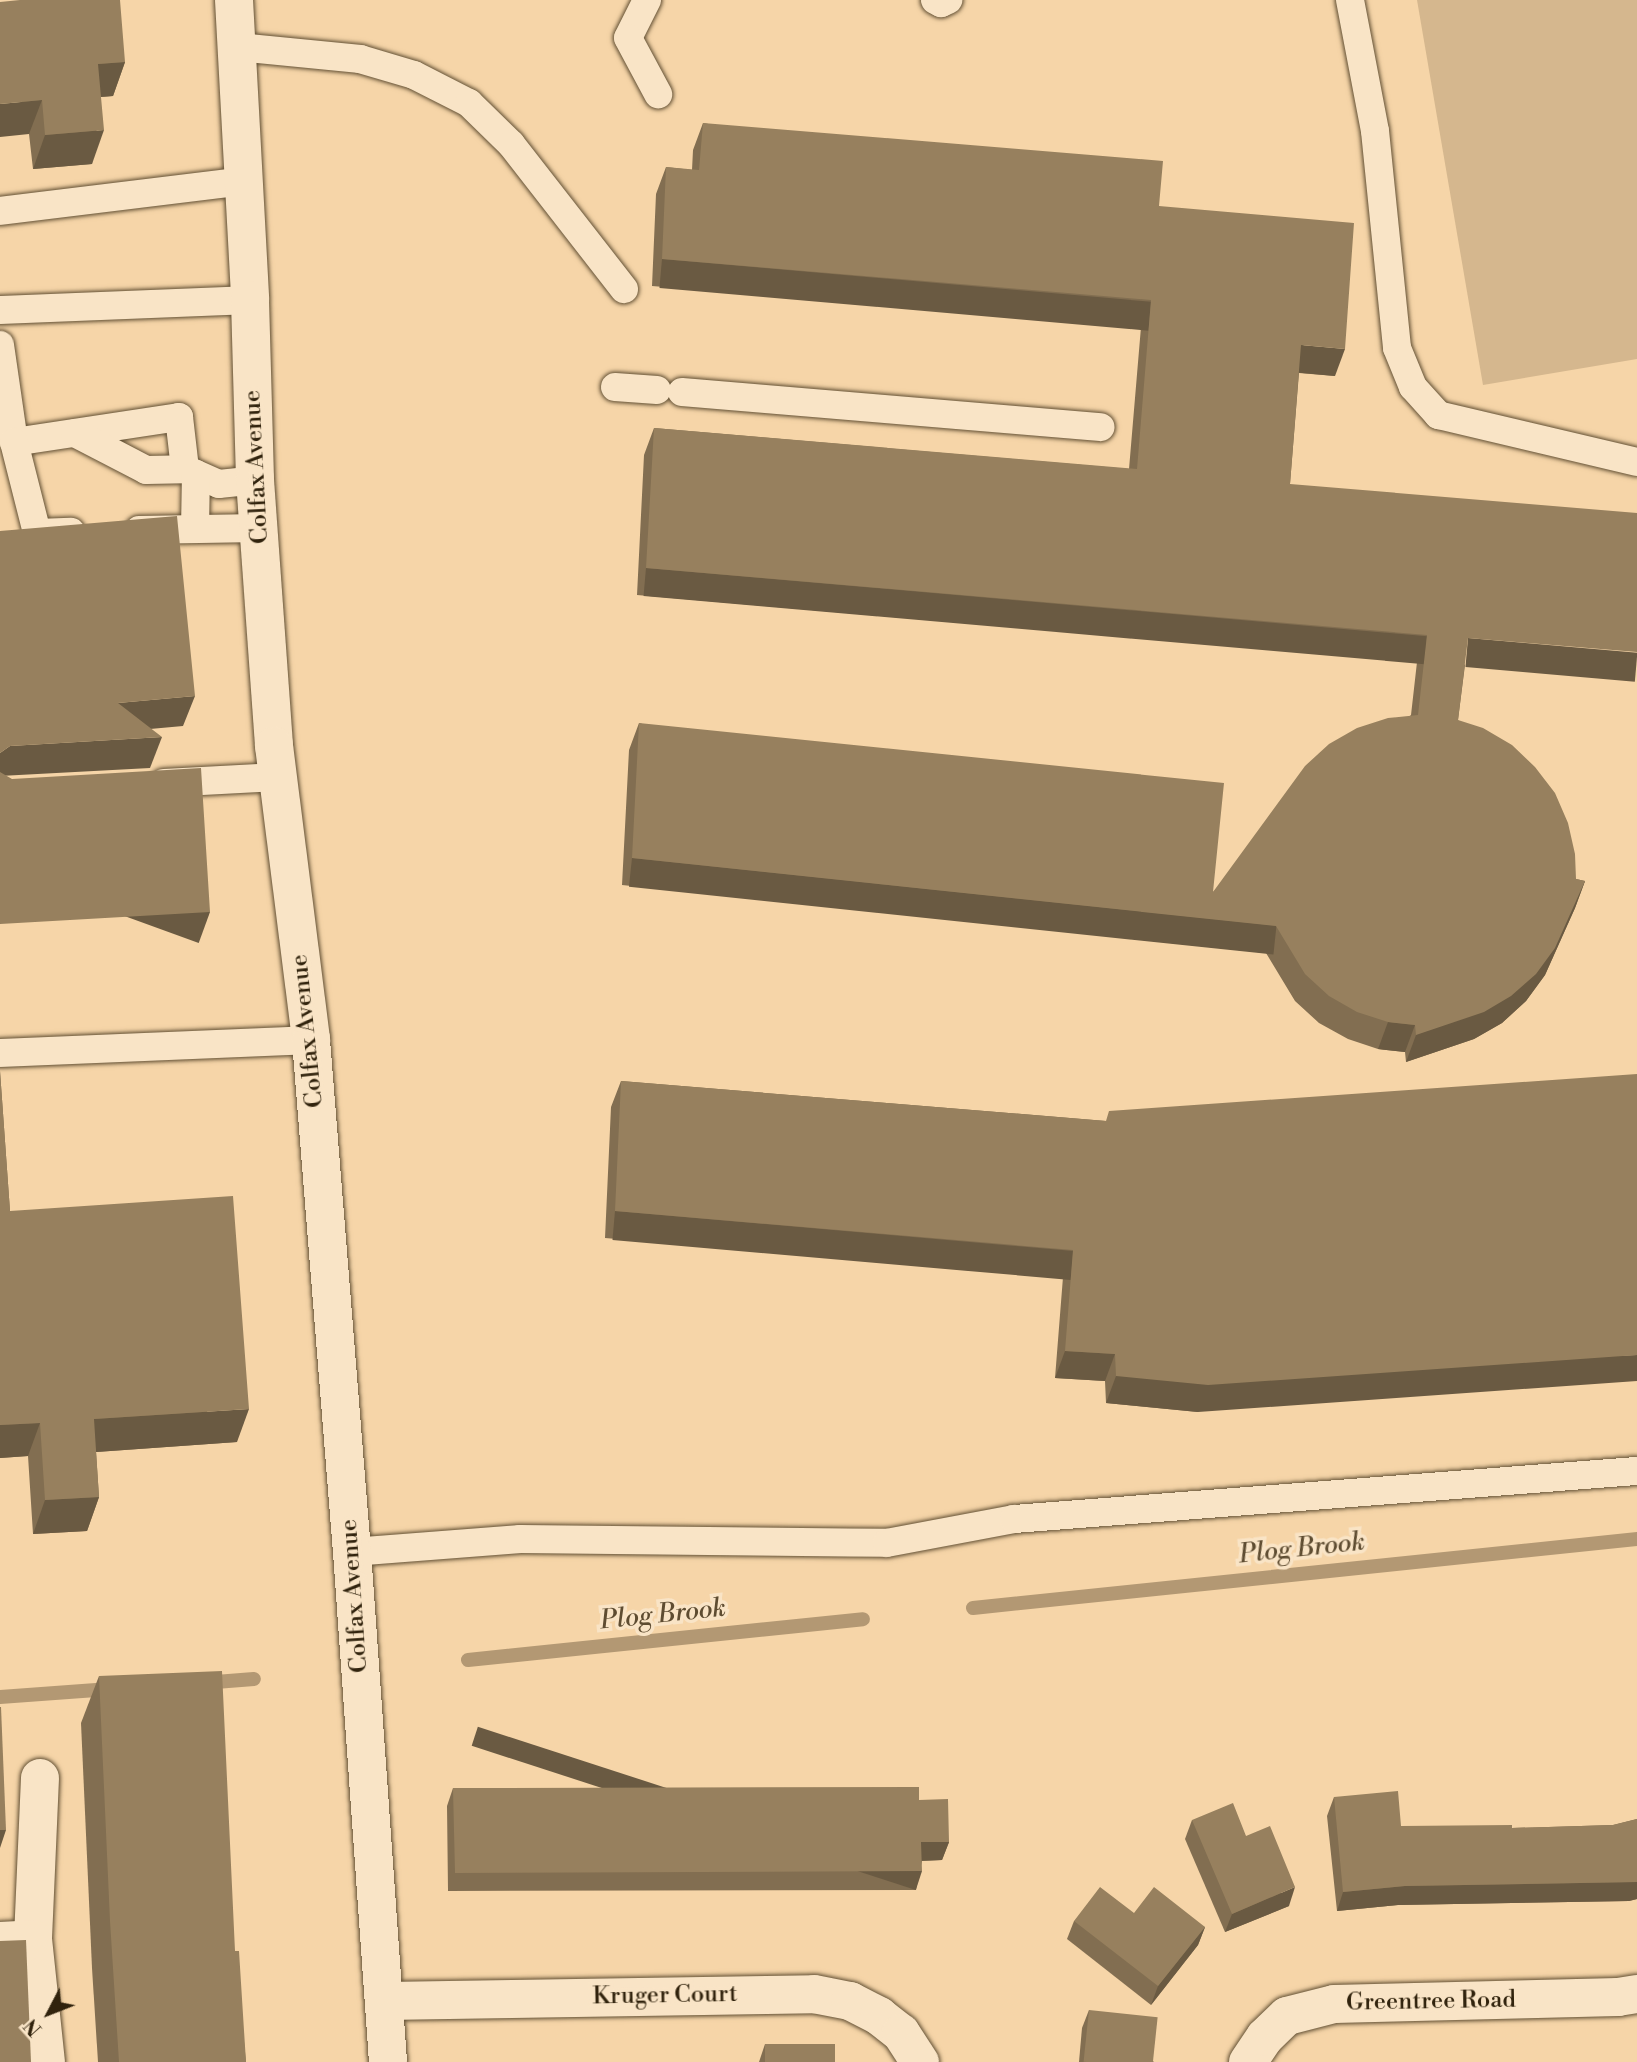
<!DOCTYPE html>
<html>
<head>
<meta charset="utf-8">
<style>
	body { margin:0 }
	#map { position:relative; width:1637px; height:2062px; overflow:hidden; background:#f6d5a8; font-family:"Libre Bodoni",serif }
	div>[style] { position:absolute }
	.green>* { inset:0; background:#d5b78e }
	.stream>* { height:14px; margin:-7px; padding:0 7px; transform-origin:7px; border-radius:7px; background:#b39873 }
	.roads { filter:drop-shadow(0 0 2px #625034) drop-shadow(0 0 2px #625034) }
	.lane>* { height:28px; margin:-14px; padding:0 14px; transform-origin:14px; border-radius:14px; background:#f9e4c6 }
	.street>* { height:38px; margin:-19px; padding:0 19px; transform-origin:19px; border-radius:19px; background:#f9e4c6 }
	.secondary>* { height:38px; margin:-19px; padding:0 19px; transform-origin:19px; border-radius:19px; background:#f9e4c6 }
	.wall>* { inset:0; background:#826e51 }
	.shaded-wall>* { inset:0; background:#6a5a42; transform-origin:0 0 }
	.building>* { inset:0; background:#97805e; transform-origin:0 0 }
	span { translate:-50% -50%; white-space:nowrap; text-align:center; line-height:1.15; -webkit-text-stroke:7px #f9e4c6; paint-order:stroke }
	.street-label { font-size:24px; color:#31230d }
	.water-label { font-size:26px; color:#5e4c31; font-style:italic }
	.north { position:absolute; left:14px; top:1978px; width:70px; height:70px; -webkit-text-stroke:5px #f9e4c6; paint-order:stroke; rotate:228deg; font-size:19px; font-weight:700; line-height:28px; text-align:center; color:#31230d }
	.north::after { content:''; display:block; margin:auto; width:24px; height:32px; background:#31230d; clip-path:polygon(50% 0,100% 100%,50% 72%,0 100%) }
</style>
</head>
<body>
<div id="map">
	<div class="green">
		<i style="clip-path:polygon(1417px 0,1637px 0,1637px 359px,1483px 385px)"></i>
	</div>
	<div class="stream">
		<i style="left:973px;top:1608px;width:668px;rotate:-5.93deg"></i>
		<i style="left:468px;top:1660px;width:397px;rotate:-5.9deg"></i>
		<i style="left:203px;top:1683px;width:51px;rotate:-4.5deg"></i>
		<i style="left:0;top:1697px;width:110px;rotate:-4.2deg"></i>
	</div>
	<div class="roads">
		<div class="lane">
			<i style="left:647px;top:0;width:42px;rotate:116.6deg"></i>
			<i style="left:628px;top:38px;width:64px;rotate:61.8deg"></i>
			<i style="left:935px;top:0;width:7px;rotate:27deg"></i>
			<i style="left:941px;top:3px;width:8px;rotate:-23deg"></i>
			<i style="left:1350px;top:0;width:133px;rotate:79.2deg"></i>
			<i style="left:1375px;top:131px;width:218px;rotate:84.2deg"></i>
			<i style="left:1397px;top:348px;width:42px;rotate:67.7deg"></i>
			<i style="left:1413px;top:387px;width:38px;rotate:48deg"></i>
			<i style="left:1438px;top:415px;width:204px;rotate:13.3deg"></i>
			<i style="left:238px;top:47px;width:123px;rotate:5.6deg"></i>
			<i style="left:360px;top:59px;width:56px;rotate:16.5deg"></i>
			<i style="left:414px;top:75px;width:62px;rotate:27deg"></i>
			<i style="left:469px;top:103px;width:59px;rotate:44.3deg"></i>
			<i style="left:511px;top:144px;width:184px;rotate:52.1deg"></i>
			<i style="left:0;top:211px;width:246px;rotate:-7deg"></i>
			<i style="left:0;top:310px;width:250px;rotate:-2.3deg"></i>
			<i style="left:0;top:345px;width:98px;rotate:81.8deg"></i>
			<i style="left:14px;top:442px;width:167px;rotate:-8.6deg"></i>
			<i style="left:179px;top:417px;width:52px;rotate:83.4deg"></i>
			<i style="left:615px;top:387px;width:42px;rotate:4.1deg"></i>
			<i style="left:682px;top:392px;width:420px;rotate:4.8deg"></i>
			<i style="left:75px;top:433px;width:80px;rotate:27.5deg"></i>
			<i style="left:146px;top:470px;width:39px;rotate:-1deg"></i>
			<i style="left:185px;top:469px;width:37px;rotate:24deg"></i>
			<i style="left:219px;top:484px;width:36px;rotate:-6deg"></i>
			<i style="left:14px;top:442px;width:94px;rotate:75.8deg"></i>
			<i style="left:37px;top:533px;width:34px;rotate:-2deg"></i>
			<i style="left:195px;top:529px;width:55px;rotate:-89deg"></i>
			<i style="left:139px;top:530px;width:121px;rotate:-0.9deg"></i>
			<i style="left:164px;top:783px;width:114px;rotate:-3deg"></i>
			<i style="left:0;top:1053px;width:311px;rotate:-2.4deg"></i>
			<i style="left:352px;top:1552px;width:169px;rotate:-4.4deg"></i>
			<i style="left:520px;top:1539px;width:367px;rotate:0.6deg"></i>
			<i style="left:887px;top:1543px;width:129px;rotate:-10.7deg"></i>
			<i style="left:1014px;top:1519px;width:625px;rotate:-4.41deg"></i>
		</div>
		<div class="street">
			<i style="left:40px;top:1778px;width:161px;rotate:92.5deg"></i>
			<i style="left:33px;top:1939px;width:124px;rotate:84deg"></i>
			<i style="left:0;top:1941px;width:33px;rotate:-3deg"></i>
			<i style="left:385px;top:2001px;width:429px;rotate:-0.9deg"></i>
			<i style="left:814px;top:1994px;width:37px;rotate:11deg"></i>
			<i style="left:850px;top:2001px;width:33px;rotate:27deg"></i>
			<i style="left:879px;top:2016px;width:28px;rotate:38deg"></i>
			<i style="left:901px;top:2033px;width:35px;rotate:57deg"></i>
			<i style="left:1248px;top:2062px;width:30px;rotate:-56deg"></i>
			<i style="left:1265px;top:2037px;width:30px;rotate:-44deg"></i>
			<i style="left:1287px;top:2016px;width:49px;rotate:-14.3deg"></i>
			<i style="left:1334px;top:2004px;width:284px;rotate:-1.4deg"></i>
			<i style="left:1618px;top:1997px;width:19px;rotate:-9deg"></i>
		</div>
		<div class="secondary">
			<i style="left:234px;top:0;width:300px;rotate:86.9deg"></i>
			<i style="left:250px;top:300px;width:180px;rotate:88.4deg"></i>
			<i style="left:255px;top:480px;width:267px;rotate:85.9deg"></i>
			<i style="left:274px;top:746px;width:296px;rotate:82.8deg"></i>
			<i style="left:311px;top:1040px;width:514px;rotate:85.42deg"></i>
			<i style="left:352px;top:1552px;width:511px;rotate:85.96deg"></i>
		</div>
	</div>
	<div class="wall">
		<i style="clip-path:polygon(0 2px,125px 62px,113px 96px,101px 97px,92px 164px,33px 169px,29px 134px)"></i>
		<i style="clip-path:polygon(703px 123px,1159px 206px,1335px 376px,1299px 373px,1290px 484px,1465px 665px,1458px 720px,1576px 879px,1585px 881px,1575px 908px,1545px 975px,1526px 1001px,1502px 1023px,1474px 1039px,1406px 1062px,1405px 1052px,1378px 1049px,1348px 1039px,1319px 1023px,1295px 1001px,1266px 953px,622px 885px,629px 750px,639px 723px,1213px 892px,1411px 715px,1417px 662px,637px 595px,644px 455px,654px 428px,1129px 469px,1141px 327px,652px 286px,656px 194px,666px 167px,692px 170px,693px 150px)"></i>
		<i style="clip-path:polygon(0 1071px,10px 1211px,237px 1442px,96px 1452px,99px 1497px,87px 1531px,33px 1534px,28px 1456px,0 1458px)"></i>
		<i style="clip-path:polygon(621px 1081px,1106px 1121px,1198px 1412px,1106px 1403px,1105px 1381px,1055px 1378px,1063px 1277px,605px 1238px,611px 1107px)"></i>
		<i style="clip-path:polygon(99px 1676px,235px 1951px,246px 2062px,98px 2062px,92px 1968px,81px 1723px)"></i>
		<i style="clip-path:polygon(453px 1788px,949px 1842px,942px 1860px,922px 1861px,916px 1890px,448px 1891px,447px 1806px)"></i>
		<i style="clip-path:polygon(1334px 1797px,1401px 1826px,1512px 1828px,1613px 1825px,1637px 1819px,1637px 1899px,1629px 1901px,1398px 1905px,1337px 1911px,1327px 1816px)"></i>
		<i style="clip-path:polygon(1192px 1820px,1246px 1836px,1289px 1906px,1225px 1932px,1185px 1839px)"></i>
		<i style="clip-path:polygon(1134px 1913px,1205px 1927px,1198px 1945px,1151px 2005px,1067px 1939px,1074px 1921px)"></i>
		<i style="clip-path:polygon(1089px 2010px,1154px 2062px,1079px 2062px,1082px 2028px)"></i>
		<i style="clip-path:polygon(765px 2044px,835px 2062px,759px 2062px)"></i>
	</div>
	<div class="shaded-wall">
		<i style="clip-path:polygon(125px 62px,113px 96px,86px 98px,98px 64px)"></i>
		<i style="clip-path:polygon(42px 100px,29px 134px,0 137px,0 104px)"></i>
		<i style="clip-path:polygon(104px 130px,92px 164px,33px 169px,45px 135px)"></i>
		<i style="left:662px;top:259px;width:491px;height:29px;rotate:5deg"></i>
		<i style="clip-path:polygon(1301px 345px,1345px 349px,1335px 376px,1291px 372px)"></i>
		<i style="left:646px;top:568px;width:784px;height:28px;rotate:5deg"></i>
		<i style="left:1468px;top:638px;width:170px;height:29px;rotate:5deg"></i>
		<i style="clip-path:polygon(195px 696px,183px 726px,106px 733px,118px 703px)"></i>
		<i style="clip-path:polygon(162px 737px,150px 768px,0 776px,0 753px,10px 746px)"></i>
		<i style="left:632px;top:858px;width:648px;height:29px;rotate:6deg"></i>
		<i style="clip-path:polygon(1585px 881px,1575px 908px,1545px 975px,1526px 1001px,1502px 1023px,1474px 1039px,1406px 1062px,1416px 1035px)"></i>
		<i style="left:210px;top:912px;width:33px;height:210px;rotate:110deg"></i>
		<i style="clip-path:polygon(1388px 1022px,1415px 1025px,1405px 1052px,1378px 1049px)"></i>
		<i style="left:615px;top:1211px;width:460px;height:29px;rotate:5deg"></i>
		<i style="clip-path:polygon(1065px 1351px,1115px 1354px,1105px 1381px,1055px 1378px)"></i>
		<i style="clip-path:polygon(1637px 1355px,1637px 1381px,1198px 1412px,1106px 1403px,1116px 1376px)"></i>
		<i style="clip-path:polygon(249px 1409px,237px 1442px,82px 1453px,94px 1419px)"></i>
		<i style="clip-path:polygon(40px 1423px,28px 1456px,0 1458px,0 1425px)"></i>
		<i style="clip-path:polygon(99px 1497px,87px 1531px,33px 1534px,45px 1500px)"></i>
		<i style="clip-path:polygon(0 1830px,6px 1830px,0 1848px)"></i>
		<i style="clip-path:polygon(921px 1842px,949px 1842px,942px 1860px,915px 1861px)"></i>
		<i style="left:922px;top:1871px;width:20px;height:467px;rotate:108deg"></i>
		<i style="clip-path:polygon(1637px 1882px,1637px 1899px,1629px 1901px,1398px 1905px,1337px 1911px,1343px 1892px,1405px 1886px)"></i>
		<i style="clip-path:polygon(1295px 1887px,1289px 1906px,1225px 1932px,1232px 1914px)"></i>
		<i style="clip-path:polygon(1205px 1927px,1198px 1945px,1151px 2005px,1158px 1986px)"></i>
	</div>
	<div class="building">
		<i style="clip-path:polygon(20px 0,120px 0,125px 62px,98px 64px,104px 130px,45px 135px,42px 100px,0 104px,0 2px)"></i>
		<i style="clip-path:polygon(703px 123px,1163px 161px,1159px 206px,1354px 223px,1345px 349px,1301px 345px,1290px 484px,1637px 513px,1637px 652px,1468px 638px,1458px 720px,1483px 728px,1512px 745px,1535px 767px,1555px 793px,1568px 823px,1575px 854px,1576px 879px,1585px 881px,1555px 948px,1536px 974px,1511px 996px,1484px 1012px,1416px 1035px,1415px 1025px,1388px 1022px,1357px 1012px,1329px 996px,1305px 974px,1276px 926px,632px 858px,639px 723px,1224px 783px,1213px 892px,1305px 766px,1329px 744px,1357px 728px,1388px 718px,1418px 715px,1427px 635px,646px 568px,654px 428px,1137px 469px,1151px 300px,662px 259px,666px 167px,699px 170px)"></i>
		<i style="clip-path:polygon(177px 516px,195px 696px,118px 703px,162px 737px,10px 746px,0 753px,0 531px)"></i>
		<i style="clip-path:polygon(201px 768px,210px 912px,0 924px,0 772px,12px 779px)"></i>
		<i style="clip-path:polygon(0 1071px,10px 1211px,233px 1196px,249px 1409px,94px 1419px,99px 1497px,45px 1500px,40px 1423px,0 1425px)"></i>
		<i style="clip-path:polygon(1637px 1074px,1637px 1355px,1208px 1385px,1116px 1376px,1115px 1354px,1065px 1351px,1073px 1250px,615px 1211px,621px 1081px,1106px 1121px,1109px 1111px)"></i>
		<i style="clip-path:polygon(222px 1671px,235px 1951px,239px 1951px,246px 2062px,119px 2062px,110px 1921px,99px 1676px)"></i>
		<i style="clip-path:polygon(0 1707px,1px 1707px,6px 1830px,0 1830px)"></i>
		<i style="clip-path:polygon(919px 1787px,919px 1800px,948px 1799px,949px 1842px,921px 1842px,922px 1871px,455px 1873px,453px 1788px)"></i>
		<i style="clip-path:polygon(1398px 1791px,1401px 1826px,1512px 1825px,1512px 1828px,1613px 1825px,1637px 1819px,1637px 1882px,1405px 1886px,1343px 1892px,1334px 1797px)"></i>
		<i style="clip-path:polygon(1233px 1803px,1246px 1836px,1270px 1826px,1295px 1887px,1232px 1914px,1192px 1820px)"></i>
		<i style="clip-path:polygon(1100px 1887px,1134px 1913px,1154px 1887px,1205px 1927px,1158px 1986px,1074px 1921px)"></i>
		<i style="clip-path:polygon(26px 1940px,31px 2062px,0 2062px,0 1941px)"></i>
		<i style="left:1089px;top:2010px;width:69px;height:52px;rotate:6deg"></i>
		<i style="left:765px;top:2044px;width:70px;height:18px"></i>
	</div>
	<div class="street-label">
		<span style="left:257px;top:467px;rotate:-93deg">Colfax Avenue</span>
		<span style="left:308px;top:1031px;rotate:-96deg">Colfax Avenue</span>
		<span style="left:355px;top:1596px;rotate:-94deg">Colfax Avenue</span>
		<span style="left:665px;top:1996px;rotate:-1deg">Kruger Court</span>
		<span style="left:1431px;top:2002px;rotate:-1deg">Greentree Road</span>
	</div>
	<div class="water-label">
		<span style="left:1302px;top:1549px;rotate:-6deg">Plog Brook</span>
		<span style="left:663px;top:1615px;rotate:-6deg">Plog Brook</span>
	</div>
	<div class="north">N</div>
</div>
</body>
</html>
